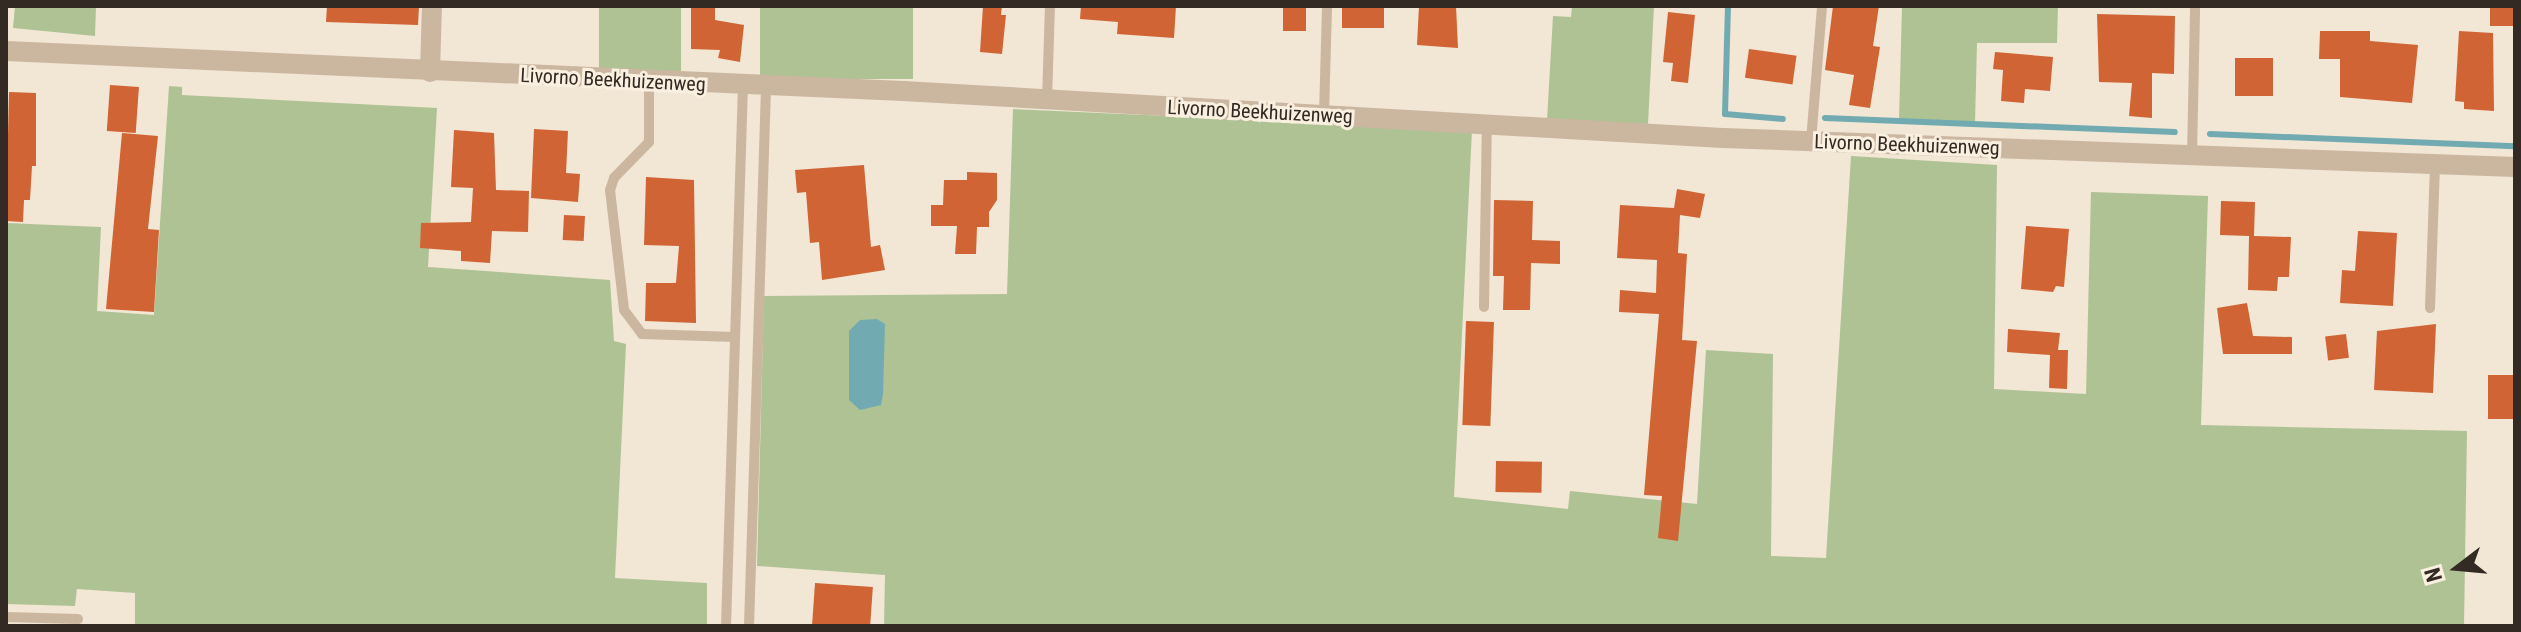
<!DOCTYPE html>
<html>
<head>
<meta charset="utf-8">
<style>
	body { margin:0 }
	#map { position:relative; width:2521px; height:632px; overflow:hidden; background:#f2e6d4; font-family:"Roboto Condensed",sans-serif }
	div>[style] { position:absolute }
	.green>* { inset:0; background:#afc294; transform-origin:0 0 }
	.water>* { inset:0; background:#71abb1 }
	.stream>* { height:6px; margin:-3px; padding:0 3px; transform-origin:3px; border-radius:3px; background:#71abb1 }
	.building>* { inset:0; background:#d06434; transform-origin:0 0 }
	.service>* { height:10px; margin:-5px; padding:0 5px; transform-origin:5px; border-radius:5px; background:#cbb6a0 }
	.minor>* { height:20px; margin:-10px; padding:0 10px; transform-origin:10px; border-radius:10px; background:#cbb6a0 }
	span { translate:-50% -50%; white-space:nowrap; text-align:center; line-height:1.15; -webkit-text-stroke:6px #faf0e0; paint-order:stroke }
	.street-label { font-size:20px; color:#342a24 }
	.frame { position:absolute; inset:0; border:8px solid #342a24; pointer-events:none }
	.north { position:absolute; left:2417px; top:528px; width:80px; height:80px; -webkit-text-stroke:6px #faf0e0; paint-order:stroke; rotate:254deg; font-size:22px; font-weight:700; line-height:32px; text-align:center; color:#342a24 }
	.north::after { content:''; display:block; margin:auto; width:28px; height:36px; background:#342a24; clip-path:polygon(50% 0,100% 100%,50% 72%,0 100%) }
</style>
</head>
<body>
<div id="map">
	<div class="green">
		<i style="clip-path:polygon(15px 6px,96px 6px,95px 36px,13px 28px)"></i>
		<i style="left:599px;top:6px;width:82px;height:65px"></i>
		<i style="left:760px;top:6px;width:153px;height:73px"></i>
		<i style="clip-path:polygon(1572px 6px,1654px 6px,1648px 124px,1547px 120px,1553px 16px,1571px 17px)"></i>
		<i style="clip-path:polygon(1902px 6px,2058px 6px,2057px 43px,1977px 43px,1975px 124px,1899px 121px)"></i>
		<i style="clip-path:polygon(169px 86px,182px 87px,182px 95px,437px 108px,428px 267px,610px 280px,614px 341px,626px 344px,615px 578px,707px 583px,707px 626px,135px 626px,135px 593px,77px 589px,75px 606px,6px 604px,6px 223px,101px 227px,97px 311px,154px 315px)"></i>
		<i style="clip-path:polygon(1013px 109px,1472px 130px,1454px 497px,1568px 509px,1570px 491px,1697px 504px,1706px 350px,1773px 354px,1771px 556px,1826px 558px,1851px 156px,1997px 165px,1994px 389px,2086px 394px,2091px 192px,2208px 196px,2201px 425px,2467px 431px,2464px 626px,884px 626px,885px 575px,757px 566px,764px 296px,1007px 294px)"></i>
	</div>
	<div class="water">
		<i style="clip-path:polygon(877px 319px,885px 324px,883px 395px,881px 405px,860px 410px,849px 400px,849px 331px,860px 320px)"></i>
	</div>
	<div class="stream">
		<i style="left:1728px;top:6px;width:108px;rotate:91.6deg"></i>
		<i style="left:1725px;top:114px;width:58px;rotate:4.9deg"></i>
		<i style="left:1825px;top:118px;width:350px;rotate:2.3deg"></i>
		<i style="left:2210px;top:134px;width:305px;rotate:2.3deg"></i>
	</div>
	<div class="building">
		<i style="clip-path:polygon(327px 6px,419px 6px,418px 25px,326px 22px)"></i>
		<i style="clip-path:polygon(691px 6px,715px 6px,715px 20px,744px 25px,740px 62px,718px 58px,720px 50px,691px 49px)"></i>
		<i style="clip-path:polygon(983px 6px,1002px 6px,1001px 15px,1006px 15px,1002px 54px,980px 52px)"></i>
		<i style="clip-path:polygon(1081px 6px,1176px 6px,1174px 38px,1117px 34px,1118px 22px,1080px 19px)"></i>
		<i style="left:1283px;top:6px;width:23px;height:25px"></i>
		<i style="left:1342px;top:6px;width:42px;height:22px"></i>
		<i style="clip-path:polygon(1419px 6px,1456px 6px,1458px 48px,1417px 45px)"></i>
		<i style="clip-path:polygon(1833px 6px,1879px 6px,1873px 46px,1880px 47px,1870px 108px,1849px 105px,1854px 75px,1825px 70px)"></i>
		<i style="left:2490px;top:6px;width:25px;height:20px"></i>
		<i style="clip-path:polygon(1668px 12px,1695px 15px,1688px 83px,1671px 81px,1673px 63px,1663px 62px)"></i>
		<i style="clip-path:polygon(2097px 14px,2175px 16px,2174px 74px,2152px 73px,2152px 118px,2129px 116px,2132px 83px,2099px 82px)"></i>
		<i style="clip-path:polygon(2320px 31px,2370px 31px,2370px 41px,2418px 45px,2412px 103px,2340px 97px,2340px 59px,2319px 59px)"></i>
		<i style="clip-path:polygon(2459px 31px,2493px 33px,2494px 111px,2464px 109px,2464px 102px,2455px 101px)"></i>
		<i style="left:1749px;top:49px;width:48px;height:29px;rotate:8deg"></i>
		<i style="clip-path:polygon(1995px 52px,2053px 57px,2050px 91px,2025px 89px,2024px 103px,2001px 101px,2003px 70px,1993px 69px)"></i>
		<i style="left:2235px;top:58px;width:38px;height:38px"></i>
		<i style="left:110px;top:85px;width:29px;height:46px;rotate:4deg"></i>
		<i style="clip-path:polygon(9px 92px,36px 93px,36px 166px,32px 166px,30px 200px,24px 200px,23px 222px,6px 221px)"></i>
		<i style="clip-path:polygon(534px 129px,568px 131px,566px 173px,580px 174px,578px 202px,531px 198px)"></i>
		<i style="clip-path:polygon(454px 130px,494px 133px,496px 190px,529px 191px,528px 232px,492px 231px,490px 263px,461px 261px,461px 251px,420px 248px,421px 223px,471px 222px,473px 188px,451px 187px)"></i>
		<i style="clip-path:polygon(122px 133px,158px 136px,148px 229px,159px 230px,154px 312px,106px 309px)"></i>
		<i style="clip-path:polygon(864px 165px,871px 247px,880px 245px,885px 270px,822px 280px,819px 242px,810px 243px,806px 192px,797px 193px,795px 170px)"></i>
		<i style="clip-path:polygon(967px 172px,997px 173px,997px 200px,989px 212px,989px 227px,977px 227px,976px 254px,955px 254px,957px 226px,931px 226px,931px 205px,943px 205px,944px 180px,967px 180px)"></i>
		<i style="clip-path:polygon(646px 177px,694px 180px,696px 323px,645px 321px,646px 283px,676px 283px,679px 246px,644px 245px)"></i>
		<i style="clip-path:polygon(1677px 189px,1705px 194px,1700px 218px,1680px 215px,1678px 253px,1687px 254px,1682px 340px,1697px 341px,1678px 541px,1658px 538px,1662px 496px,1644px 495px,1659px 314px,1619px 312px,1620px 290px,1656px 293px,1657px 260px,1617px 258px,1620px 205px,1674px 208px)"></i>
		<i style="clip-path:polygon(1494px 200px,1533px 201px,1532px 240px,1560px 241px,1560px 264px,1531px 263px,1530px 310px,1503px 310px,1504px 276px,1493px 276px)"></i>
		<i style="clip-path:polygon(2221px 201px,2255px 202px,2254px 236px,2291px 237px,2289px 277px,2278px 277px,2277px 291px,2248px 290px,2249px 236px,2220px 235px)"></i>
		<i style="left:564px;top:215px;width:21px;height:25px;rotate:3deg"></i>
		<i style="clip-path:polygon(2026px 226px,2069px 229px,2064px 287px,2056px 286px,2053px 292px,2021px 289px)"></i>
		<i style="clip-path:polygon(2358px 231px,2397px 233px,2393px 306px,2340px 303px,2342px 270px,2355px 271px)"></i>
		<i style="clip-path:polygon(2247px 303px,2253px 336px,2292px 337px,2292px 354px,2223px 354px,2217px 308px)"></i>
		<i style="left:1466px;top:321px;width:28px;height:104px;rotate:2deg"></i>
		<i style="clip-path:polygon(2436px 324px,2433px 393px,2374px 390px,2377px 331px)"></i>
		<i style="clip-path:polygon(2008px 329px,2060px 333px,2058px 350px,2068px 350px,2067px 389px,2049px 388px,2050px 355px,2007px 352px)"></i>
		<i style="left:2346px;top:334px;width:24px;height:21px;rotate:83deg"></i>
		<i style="left:2515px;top:375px;width:44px;height:27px;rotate:90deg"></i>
		<i style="left:1496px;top:461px;width:46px;height:31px;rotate:1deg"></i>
		<i style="left:815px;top:583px;width:58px;height:43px;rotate:4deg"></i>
	</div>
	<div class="service">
		<i style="left:649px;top:82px;width:60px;rotate:90deg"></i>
		<i style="left:649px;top:142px;width:50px;rotate:134.2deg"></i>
		<i style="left:614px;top:178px;width:13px;rotate:108deg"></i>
		<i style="left:610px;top:190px;width:121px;rotate:83.3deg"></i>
		<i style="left:624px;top:310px;width:30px;rotate:53deg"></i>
		<i style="left:642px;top:334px;width:93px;rotate:1.8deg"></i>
		<i style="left:1047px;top:100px;width:94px;rotate:-88.2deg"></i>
		<i style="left:1324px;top:115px;width:109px;rotate:-88.4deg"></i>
		<i style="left:1811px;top:141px;width:135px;rotate:-85.3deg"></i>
		<i style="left:2192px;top:155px;width:149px;rotate:-88.8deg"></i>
		<i style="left:1484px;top:307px;width:182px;rotate:-89.1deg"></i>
		<i style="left:2430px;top:308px;width:145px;rotate:-88deg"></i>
		<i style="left:6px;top:617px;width:72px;rotate:1.6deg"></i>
		<i style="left:726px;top:626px;width:540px;rotate:-88.2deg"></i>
		<i style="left:749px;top:626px;width:539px;rotate:-88.19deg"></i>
	</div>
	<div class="minor">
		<i style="left:6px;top:51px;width:898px;rotate:2.55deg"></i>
		<i style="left:903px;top:91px;width:821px;rotate:3.28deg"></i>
		<i style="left:1723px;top:138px;width:793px;rotate:2.1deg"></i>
		<i style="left:430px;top:72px;width:66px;rotate:-88.3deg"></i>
	</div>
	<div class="street-label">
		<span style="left:613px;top:80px;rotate:3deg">Livorno Beekhuizenweg</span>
		<span style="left:1260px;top:112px;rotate:3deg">Livorno Beekhuizenweg</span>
		<span style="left:1907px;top:145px;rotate:2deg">Livorno Beekhuizenweg</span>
	</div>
	<div class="frame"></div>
	<div class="north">N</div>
</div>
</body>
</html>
